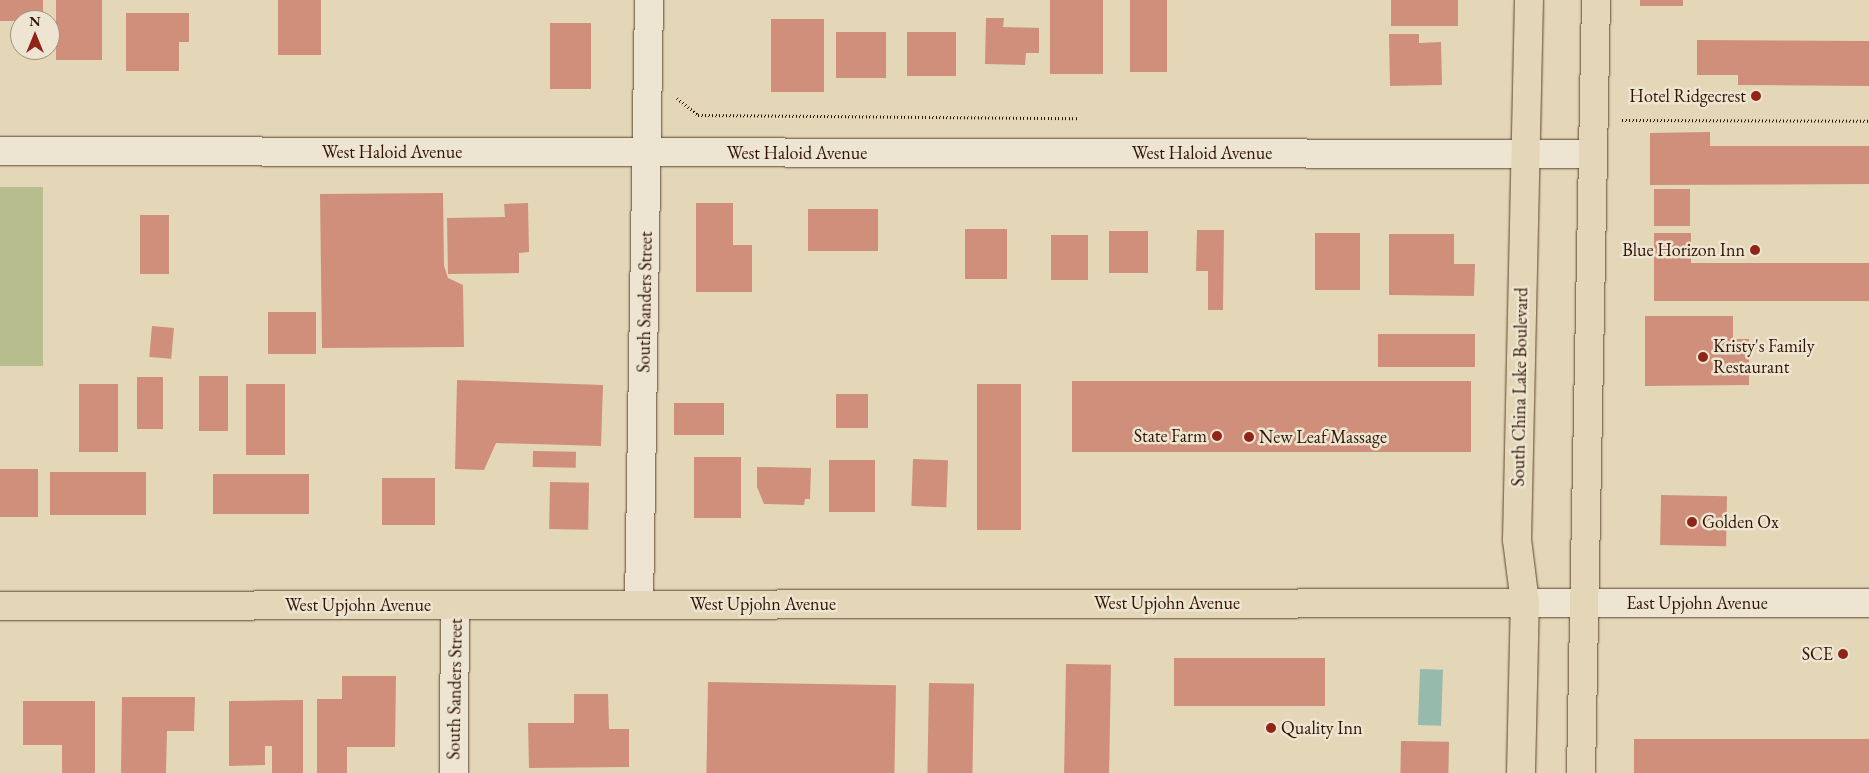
<!DOCTYPE html>
<html>
<head>
<meta charset="utf-8">
<style>
	body { margin:0 }
	#map { position:relative; width:1869px; height:773px; overflow:hidden; background:#e4d7b8; font-family:"EB Garamond",serif }
	div>[style] { position:absolute }
	.green>* { inset:0; background:#b7bd8d; transform-origin:0 0 }
	.water>* { inset:0; background:#96baab; transform-origin:0 0 }
	.building>* { inset:0; background:#cf8f7a; transform-origin:0 0 }
	.path>* { height:3px; margin-top:-1.5px; transform-origin:0; background:repeating-linear-gradient(90deg,#301301 0 1px,transparent 0 3.5px) }
	.roads { filter:drop-shadow(0 0 1px #5d442f) drop-shadow(0 0 1px #5d442f) }
	.minor>* { height:28px; margin:-14px; padding:0 14px; transform-origin:14px; border-radius:14px; background:#ede5d1 }
	.major>* { height:28px; margin:-14px; padding:0 14px; transform-origin:14px; border-radius:14px; background:#e4d7b8 }
	.dots>* { width:14px; height:14px; translate:-50% -50%; box-sizing:border-box; border:2px solid #ede5d1; border-radius:50% }
	span { translate:-50% -50%; white-space:nowrap; text-align:center; line-height:1.15; -webkit-text-stroke:5px #ede5d1; paint-order:stroke }
	.poi-label { font-size:18px; color:#301301 }
	.right { translate:-100% -50%; text-align:right }
	.left { translate:0 -50%; text-align:left }
	.street-label { font-size:18px; color:#301301 }
	.north { position:absolute; left:10px; top:10px; width:50px; height:50px; box-sizing:border-box; background:#ede5d1; border:1px solid #a1917e; border-radius:50%; rotate:0deg; font-size:14px; font-weight:700; line-height:20px; text-align:center; color:#301301 }
	.north::after { content:''; display:block; margin:auto; width:18px; height:22px; background:#8f2418; clip-path:polygon(50% 0,100% 100%,50% 72%,0 100%) }
</style>
</head>
<body>
<div id="map">
	<div class="green">
		<i style="left:0;top:187px;width:43px;height:179px"></i>
	</div>
	<div class="water">
		<i style="left:1420px;top:669px;width:23px;height:56px;rotate:2deg"></i>
	</div>
	<div class="building">
		<i style="left:0;top:0;width:43px;height:21px"></i>
		<i style="left:56px;top:0;width:46px;height:60px"></i>
		<i style="left:278px;top:0;width:43px;height:55px"></i>
		<i style="left:1050px;top:0;width:53px;height:74px"></i>
		<i style="left:1130px;top:0;width:37px;height:72px"></i>
		<i style="left:1391px;top:0;width:67px;height:26px"></i>
		<i style="left:1640px;top:0;width:43px;height:6px"></i>
		<i style="clip-path:polygon(126px 13px,189px 13px,189px 42px,179px 42px,179px 71px,126px 71px)"></i>
		<i style="clip-path:polygon(986px 18px,1004px 18px,1003px 27px,1039px 28px,1039px 53px,1026px 53px,1025px 65px,985px 64px)"></i>
		<i style="left:771px;top:19px;width:53px;height:73px"></i>
		<i style="left:550px;top:23px;width:41px;height:66px"></i>
		<i style="left:836px;top:32px;width:50px;height:46px"></i>
		<i style="left:907px;top:32px;width:49px;height:44px"></i>
		<i style="clip-path:polygon(1389px 34px,1419px 34px,1419px 43px,1441px 42px,1442px 85px,1390px 86px)"></i>
		<i style="clip-path:polygon(1697px 40px,1869px 41px,1869px 86px,1738px 85px,1738px 75px,1697px 75px)"></i>
		<i style="clip-path:polygon(1710px 132px,1710px 146px,1869px 146px,1869px 184px,1650px 185px,1650px 133px)"></i>
		<i style="left:1654px;top:189px;width:36px;height:37px"></i>
		<i style="clip-path:polygon(443px 193px,444px 266px,448px 278px,463px 285px,464px 347px,322px 348px,320px 194px)"></i>
		<i style="clip-path:polygon(528px 203px,529px 252px,519px 253px,519px 273px,448px 274px,447px 218px,505px 217px,504px 204px)"></i>
		<i style="clip-path:polygon(696px 203px,733px 203px,733px 245px,752px 245px,752px 292px,696px 292px)"></i>
		<i style="left:878px;top:209px;width:42px;height:70px;rotate:90deg"></i>
		<i style="left:140px;top:215px;width:29px;height:59px"></i>
		<i style="left:965px;top:229px;width:42px;height:50px"></i>
		<i style="clip-path:polygon(1197px 230px,1224px 230px,1223px 310px,1208px 310px,1208px 271px,1196px 271px)"></i>
		<i style="left:1109px;top:231px;width:39px;height:42px"></i>
		<i style="left:1315px;top:233px;width:45px;height:57px"></i>
		<i style="clip-path:polygon(1654px 233px,1691px 233px,1691px 263px,1869px 263px,1869px 301px,1654px 301px)"></i>
		<i style="clip-path:polygon(1389px 234px,1454px 234px,1454px 264px,1475px 264px,1474px 296px,1389px 295px)"></i>
		<i style="left:1051px;top:235px;width:37px;height:45px"></i>
		<i style="left:268px;top:312px;width:48px;height:42px"></i>
		<i style="clip-path:polygon(1645px 316px,1733px 316px,1733px 339px,1749px 339px,1749px 385px,1645px 386px)"></i>
		<i style="left:152px;top:326px;width:22px;height:31px;rotate:5deg"></i>
		<i style="left:1378px;top:334px;width:97px;height:33px"></i>
		<i style="left:199px;top:376px;width:29px;height:55px"></i>
		<i style="left:137px;top:377px;width:26px;height:52px"></i>
		<i style="clip-path:polygon(457px 380px,603px 385px,601px 446px,496px 443px,484px 470px,455px 469px)"></i>
		<i style="left:1072px;top:381px;width:399px;height:71px"></i>
		<i style="left:79px;top:384px;width:39px;height:68px"></i>
		<i style="left:246px;top:384px;width:39px;height:71px"></i>
		<i style="left:977px;top:384px;width:44px;height:146px"></i>
		<i style="left:836px;top:394px;width:32px;height:34px"></i>
		<i style="left:724px;top:403px;width:32px;height:50px;rotate:90deg"></i>
		<i style="left:533px;top:451px;width:43px;height:16px;rotate:1deg"></i>
		<i style="left:694px;top:457px;width:47px;height:61px"></i>
		<i style="left:913px;top:459px;width:35px;height:47px;rotate:2deg"></i>
		<i style="left:829px;top:460px;width:46px;height:52px"></i>
		<i style="clip-path:polygon(757px 467px,811px 468px,810px 499px,805px 499px,804px 505px,764px 504px,757px 487px)"></i>
		<i style="left:38px;top:469px;width:48px;height:38px;rotate:90deg"></i>
		<i style="left:50px;top:472px;width:96px;height:43px"></i>
		<i style="left:213px;top:474px;width:96px;height:40px"></i>
		<i style="left:382px;top:478px;width:53px;height:47px"></i>
		<i style="left:550px;top:482px;width:39px;height:47px;rotate:1deg"></i>
		<i style="left:1661px;top:495px;width:66px;height:50px;rotate:1deg"></i>
		<i style="left:1174px;top:658px;width:151px;height:48px"></i>
		<i style="left:1066px;top:664px;width:45px;height:109px;rotate:1deg"></i>
		<i style="clip-path:polygon(342px 676px,396px 676px,395px 747px,347px 747px,347px 773px,317px 773px,317px 699px,342px 699px)"></i>
		<i style="left:708px;top:682px;width:188px;height:91px;rotate:1deg"></i>
		<i style="left:929px;top:683px;width:45px;height:90px;rotate:1deg"></i>
		<i style="clip-path:polygon(574px 694px,608px 694px,609px 729px,629px 729px,629px 767px,529px 768px,528px 723px,574px 723px)"></i>
		<i style="clip-path:polygon(122px 697px,195px 697px,194px 731px,167px 731px,166px 773px,121px 773px)"></i>
		<i style="clip-path:polygon(303px 700px,303px 773px,272px 773px,272px 746px,265px 746px,265px 765px,229px 766px,229px 701px)"></i>
		<i style="clip-path:polygon(23px 701px,95px 701px,95px 773px,62px 773px,62px 745px,23px 745px)"></i>
		<i style="left:1869px;top:739px;width:34px;height:235px;rotate:90deg"></i>
		<i style="left:1401px;top:741px;width:48px;height:32px;rotate:1deg"></i>
	</div>
	<div class="path">
		<i style="left:677px;top:98px;width:27px;rotate:39deg"></i>
		<i style="left:698px;top:115px;width:379px;rotate:0.5deg"></i>
		<i style="left:1622px;top:120px;width:247px;rotate:0.2deg"></i>
	</div>
	<div class="roads">
		<div class="minor">
			<i style="left:0;top:151px;width:1593px;rotate:0.11deg"></i>
			<i style="left:1525px;top:603px;width:344px"></i>
			<i style="left:639px;top:604px;width:604px;rotate:-89.05deg"></i>
			<i style="left:454px;top:773px;width:168px;rotate:-89.7deg"></i>
		</div>
		<div class="major">
			<i style="left:0;top:606px;width:1525px;rotate:-0.11deg"></i>
			<i style="left:1521px;top:773px;width:170px;rotate:-88.7deg"></i>
			<i style="left:1525px;top:603px;width:64px;rotate:-97.2deg"></i>
			<i style="left:1517px;top:540px;width:540px;rotate:-88.73deg"></i>
			<i style="left:1581px;top:773px;width:773px;rotate:-88.89deg"></i>
		</div>
	</div>
	<div class="dots">
		<i style="left:1756px;top:96px;background:#8f2418"></i>
		<i style="left:1755px;top:250px;background:#8f2418"></i>
		<i style="left:1703px;top:357px;background:#8f2418"></i>
		<i style="left:1217px;top:436px;background:#8f2418"></i>
		<i style="left:1249px;top:437px;background:#8f2418"></i>
		<i style="left:1692px;top:522px;background:#8f2418"></i>
		<i style="left:1843px;top:654px;background:#8f2418"></i>
		<i style="left:1271px;top:728px;background:#8f2418"></i>
	</div>
	<div class="poi-label">
		<span class="right" style="left:1746px;top:96px">Hotel Ridgecrest</span>
		<span class="right" style="left:1745px;top:250px">Blue Horizon Inn</span>
		<span class="left" style="left:1713px;top:357px">Kristy's Family<br>Restaurant</span>
		<span class="right" style="left:1207px;top:436px">State Farm</span>
		<span class="left" style="left:1259px;top:437px">New Leaf Massage</span>
		<span class="left" style="left:1702px;top:522px">Golden Ox</span>
		<span class="right" style="left:1833px;top:654px">SCE</span>
		<span class="left" style="left:1281px;top:728px">Quality Inn</span>
	</div>
	<div class="street-label">
		<span style="left:392px;top:152px">West Haloid Avenue</span>
		<span style="left:797px;top:153px">West Haloid Avenue</span>
		<span style="left:1202px;top:153px">West Haloid Avenue</span>
		<span style="left:645px;top:302px;rotate:-89deg">South Sanders Street</span>
		<span style="left:1520px;top:387px;rotate:-89deg">South China Lake Boulevard</span>
		<span style="left:1167px;top:603px">West Upjohn Avenue</span>
		<span style="left:1697px;top:603px">East Upjohn Avenue</span>
		<span style="left:763px;top:604px">West Upjohn Avenue</span>
		<span style="left:358px;top:605px">West Upjohn Avenue</span>
		<span style="left:455px;top:689px;rotate:-89deg">South Sanders Street</span>
	</div>
	<div class="north">N</div>
</div>
</body>
</html>
